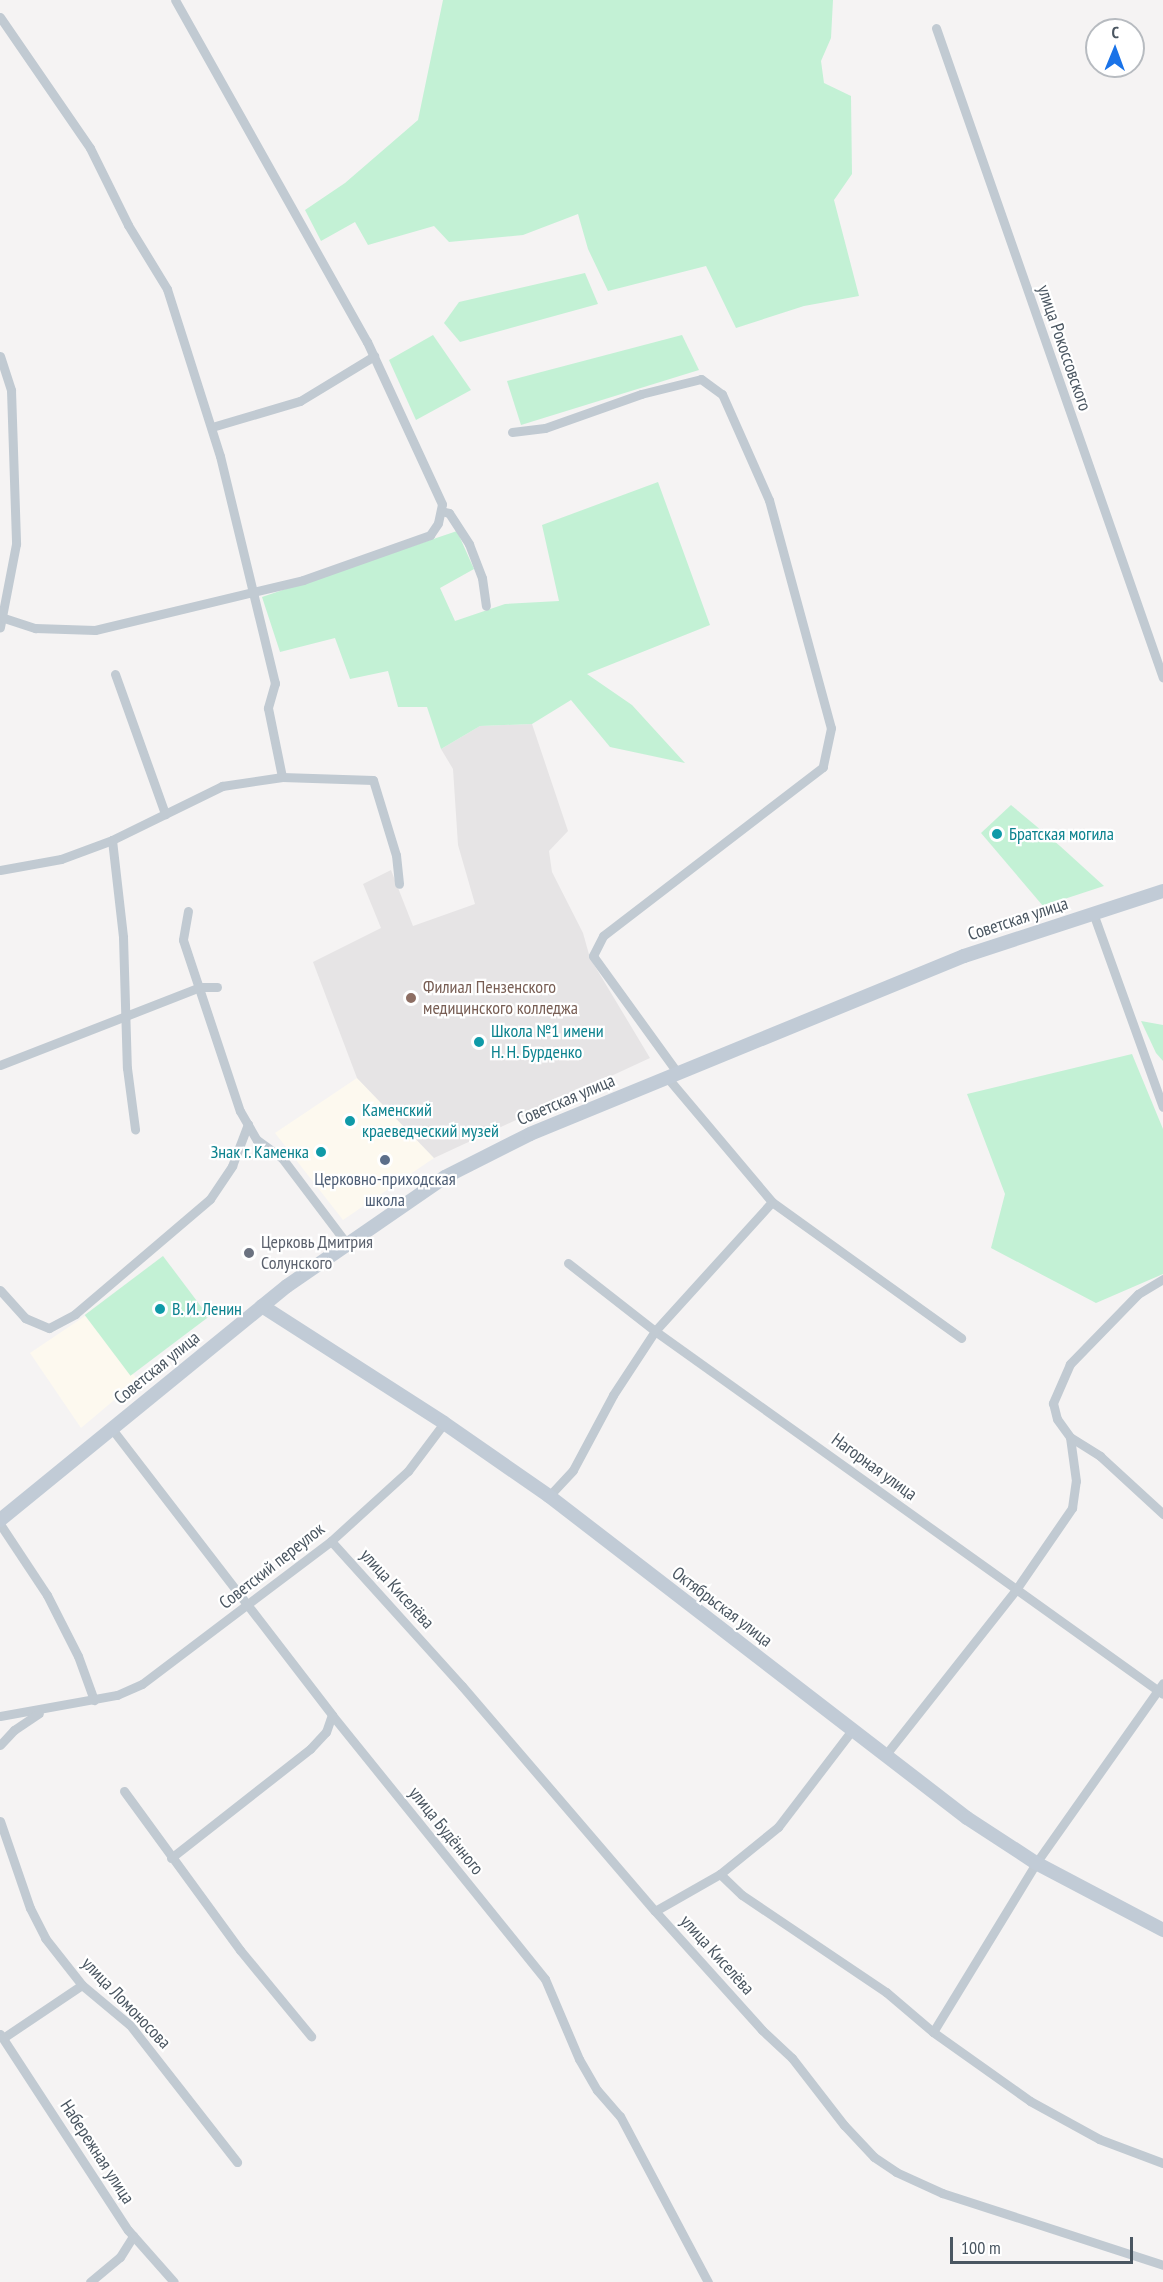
<!DOCTYPE html>
<html>
<head>
<meta charset="utf-8">
<style>
	body { margin:0 }
	#map { position:relative; width:1163px; height:2282px; overflow:hidden; background:#f5f3f3; font-family:"PT Sans Narrow",sans-serif }
	div>[style] { position:absolute }
	.commercial>* { inset:0; background:#fdf9ef }
	.education>* { inset:0; background:#e6e4e5 }
	.green>* { inset:0; background:#c3f1d5; transform-origin:0 0 }
	.street>* { height:9px; margin:-4.5px; padding:0 4.5px; transform-origin:4.5px; border-radius:4.5px; background:#c1cad2 }
	.secondary>* { height:14px; margin:-7px; padding:0 7px; transform-origin:7px; border-radius:7px; background:#c1cbd6 }
	.dots>* { width:16px; height:16px; translate:-50% -50%; box-sizing:border-box; border:3px solid #fff; border-radius:50% }
	span { translate:-50% -50%; white-space:nowrap; text-align:center; line-height:1.15; -webkit-text-stroke:4.5px #fff; paint-order:stroke }
	.street-label { font-size:18px; color:#4a5661 }
	.culture-label { font-size:18px; color:#0d838f }
	.left { translate:0 -50%; text-align:left }
	.right { translate:-100% -50%; text-align:right }
	.education-label { font-size:18px; color:#785e54 }
	.service-label { font-size:18px; color:#4e5e75 }
	.worship-label { font-size:18px; color:#5b616d }
	.north { position:absolute; left:1085px; top:18px; width:60px; height:60px; box-sizing:border-box; background:#fff; border:2px solid #b7bbc0; border-radius:50%; rotate:1deg; font-size:16px; font-weight:700; line-height:24px; text-align:center; color:#4a5661 }
	.north::after { content:''; display:block; margin:auto; width:21px; height:27px; background:#1a73e8; clip-path:polygon(50% 0,100% 100%,50% 72%,0 100%) }
	.scale { position:absolute; left:950px; top:2237px; width:183px; height:27px; box-sizing:border-box; border:3px solid #4a5661; border-top:0; padding-left:8px; font-size:18px; line-height:21px; white-space:nowrap; color:#4a5661; -webkit-text-stroke:4px #fff; paint-order:stroke }
</style>
</head>
<body>
<div id="map">
	<div class="commercial">
		<i style="clip-path:polygon(357px 1078px,434px 1158px,343px 1220px,275px 1133px)"></i>
		<i style="clip-path:polygon(85px 1316px,138px 1380px,81px 1428px,30px 1353px)"></i>
	</div>
	<div class="education">
		<i style="clip-path:polygon(532px 724px,568px 831px,549px 851px,552px 872px,583px 933px,590px 958px,650px 1058px,434px 1158px,357px 1078px,313px 962px,381px 928px,363px 884px,391px 870px,413px 926px,475px 904px,458px 845px,453px 769px,441px 749px,480px 726px)"></i>
	</div>
	<div class="green">
		<i style="clip-path:polygon(443px 0,833px 0,831px 38px,821px 61px,824px 83px,851px 96px,852px 174px,834px 200px,859px 296px,804px 306px,736px 328px,706px 266px,608px 291px,588px 249px,578px 214px,523px 235px,449px 242px,434px 226px,368px 245px,355px 222px,321px 241px,305px 210px,345px 183px,418px 120px)"></i>
		<i style="clip-path:polygon(585px 273px,598px 304px,460px 342px,444px 323px,459px 302px)"></i>
		<i style="clip-path:polygon(433px 335px,471px 390px,416px 420px,389px 360px)"></i>
		<i style="clip-path:polygon(682px 335px,699px 370px,521px 425px,507px 381px)"></i>
		<i style="clip-path:polygon(658px 482px,710px 625px,587px 674px,632px 705px,685px 763px,610px 747px,571px 700px,532px 724px,480px 726px,441px 749px,427px 707px,398px 707px,388px 671px,350px 679px,335px 638px,280px 652px,262px 597px,457px 531px,474px 569px,440px 588px,455px 621px,505px 604px,559px 601px,542px 525px)"></i>
		<i style="clip-path:polygon(1011px 805px,1060px 846px,1104px 886px,1043px 906px,981px 833px)"></i>
		<i style="clip-path:polygon(1141px 1021px,1163px 1025px,1163px 1061px,1156px 1053px)"></i>
		<i style="clip-path:polygon(1132px 1054px,1163px 1129px,1163px 1274px,1096px 1303px,991px 1248px,1005px 1194px,967px 1094px)"></i>
		<i style="left:163px;top:1256px;width:76px;height:98px;rotate:53deg"></i>
	</div>
	<div class="street">
		<i style="left:0;top:17px;width:159px;rotate:55.5deg"></i>
		<i style="left:90px;top:148px;width:86px;rotate:63.7deg"></i>
		<i style="left:128px;top:225px;width:75px;rotate:58.6deg"></i>
		<i style="left:167px;top:289px;width:175px;rotate:72.4deg"></i>
		<i style="left:220px;top:456px;width:234px;rotate:76.4deg"></i>
		<i style="left:275px;top:683px;width:26px;rotate:106deg"></i>
		<i style="left:268px;top:708px;width:70px;rotate:78.5deg"></i>
		<i style="left:936px;top:28px;width:688px;rotate:70.75deg"></i>
		<i style="left:0;top:356px;width:36px;rotate:72deg"></i>
		<i style="left:11px;top:390px;width:154px;rotate:88.1deg"></i>
		<i style="left:16px;top:544px;width:85px;rotate:100.9deg"></i>
		<i style="left:212px;top:427px;width:92px;rotate:-16.5deg"></i>
		<i style="left:300px;top:401px;width:87px;rotate:-31.3deg"></i>
		<i style="left:512px;top:432px;width:33px;rotate:-7deg"></i>
		<i style="left:545px;top:428px;width:102px;rotate:-19.5deg"></i>
		<i style="left:641px;top:394px;width:62px;rotate:-14deg"></i>
		<i style="left:701px;top:379px;width:26px;rotate:36deg"></i>
		<i style="left:722px;top:394px;width:116px;rotate:66.1deg"></i>
		<i style="left:769px;top:500px;width:236px;rotate:74.8deg"></i>
		<i style="left:831px;top:728px;width:40px;rotate:102deg"></i>
		<i style="left:823px;top:767px;width:277px;rotate:142.5deg"></i>
		<i style="left:603px;top:936px;width:22px;rotate:117deg"></i>
		<i style="left:593px;top:956px;width:143px;rotate:54.1deg"></i>
		<i style="left:441px;top:511px;width:8px;rotate:14deg"></i>
		<i style="left:449px;top:513px;width:37px;rotate:57deg"></i>
		<i style="left:469px;top:544px;width:36px;rotate:69deg"></i>
		<i style="left:482px;top:578px;width:28px;rotate:82deg"></i>
		<i style="left:4px;top:618px;width:33px;rotate:18deg"></i>
		<i style="left:35px;top:628px;width:60px;rotate:1.9deg"></i>
		<i style="left:95px;top:630px;width:214px;rotate:-13.5deg"></i>
		<i style="left:303px;top:580px;width:135px;rotate:-19.5deg"></i>
		<i style="left:430px;top:535px;width:14px;rotate:-56deg"></i>
		<i style="left:438px;top:523px;width:19px;rotate:-78deg"></i>
		<i style="left:442px;top:504px;width:179px;rotate:-114.8deg"></i>
		<i style="left:367px;top:342px;width:392px;rotate:-119.3deg"></i>
		<i style="left:115px;top:674px;width:149px;rotate:70.3deg"></i>
		<i style="left:112px;top:840px;width:98px;rotate:83.5deg"></i>
		<i style="left:123px;top:937px;width:131px;rotate:88.3deg"></i>
		<i style="left:127px;top:1068px;width:62px;rotate:82.5deg"></i>
		<i style="left:0;top:870px;width:62px;rotate:-10.2deg"></i>
		<i style="left:61px;top:859px;width:54px;rotate:-20.4deg"></i>
		<i style="left:112px;top:840px;width:123px;rotate:-26.1deg"></i>
		<i style="left:222px;top:786px;width:61px;rotate:-8.5deg"></i>
		<i style="left:282px;top:777px;width:91px;rotate:1.9deg"></i>
		<i style="left:373px;top:780px;width:78px;rotate:73deg"></i>
		<i style="left:396px;top:855px;width:29px;rotate:84deg"></i>
		<i style="left:188px;top:911px;width:29px;rotate:100deg"></i>
		<i style="left:183px;top:940px;width:180px;rotate:71.6deg"></i>
		<i style="left:240px;top:1111px;width:34px;rotate:60deg"></i>
		<i style="left:257px;top:1140px;width:31px;rotate:36deg"></i>
		<i style="left:282px;top:1158px;width:108px;rotate:52.9deg"></i>
		<i style="left:1093px;top:913px;width:206px;rotate:70.2deg"></i>
		<i style="left:0;top:1065px;width:215px;rotate:-21.3deg"></i>
		<i style="left:200px;top:987px;width:17px"></i>
		<i style="left:666px;top:1076px;width:165px;rotate:49.9deg"></i>
		<i style="left:772px;top:1202px;width:233px;rotate:35.7deg"></i>
		<i style="left:568px;top:1263px;width:110px;rotate:38deg"></i>
		<i style="left:655px;top:1331px;width:624px;rotate:35.55deg"></i>
		<i style="left:1163px;top:1279px;width:29px;rotate:149deg"></i>
		<i style="left:1138px;top:1294px;width:98px;rotate:134.2deg"></i>
		<i style="left:1070px;top:1364px;width:43px;rotate:113.6deg"></i>
		<i style="left:1053px;top:1403px;width:16px;rotate:76deg"></i>
		<i style="left:1057px;top:1419px;width:22px;rotate:54deg"></i>
		<i style="left:1070px;top:1437px;width:36px;rotate:32deg"></i>
		<i style="left:1100px;top:1456px;width:86px;rotate:42.6deg"></i>
		<i style="left:0;top:1290px;width:38px;rotate:48deg"></i>
		<i style="left:25px;top:1318px;width:26px;rotate:23deg"></i>
		<i style="left:49px;top:1328px;width:30px;rotate:-28deg"></i>
		<i style="left:75px;top:1314px;width:177px;rotate:-40.4deg"></i>
		<i style="left:210px;top:1199px;width:40px;rotate:-56deg"></i>
		<i style="left:232px;top:1166px;width:45px;rotate:-69.1deg"></i>
		<i style="left:112px;top:1429px;width:361px;rotate:52.4deg"></i>
		<i style="left:332px;top:1715px;width:339px;rotate:51.1deg"></i>
		<i style="left:545px;top:1979px;width:87px;rotate:67deg"></i>
		<i style="left:579px;top:2059px;width:36px;rotate:60deg"></i>
		<i style="left:597px;top:2090px;width:35px;rotate:49deg"></i>
		<i style="left:620px;top:2116px;width:188px;rotate:62.1deg"></i>
		<i style="left:549px;top:1496px;width:35px;rotate:-47deg"></i>
		<i style="left:573px;top:1470px;width:85px;rotate:-61.9deg"></i>
		<i style="left:613px;top:1395px;width:77px;rotate:-56.7deg"></i>
		<i style="left:655px;top:1331px;width:174px;rotate:-47.8deg"></i>
		<i style="left:0;top:1524px;width:85px;rotate:56.5deg"></i>
		<i style="left:47px;top:1595px;width:68px;rotate:63.1deg"></i>
		<i style="left:78px;top:1656px;width:47px;rotate:70deg"></i>
		<i style="left:331px;top:1541px;width:195px;rotate:47.9deg"></i>
		<i style="left:462px;top:1686px;width:296px;rotate:49.4deg"></i>
		<i style="left:655px;top:1911px;width:160px;rotate:48deg"></i>
		<i style="left:762px;top:2030px;width:41px;rotate:43deg"></i>
		<i style="left:792px;top:2058px;width:85px;rotate:52.2deg"></i>
		<i style="left:844px;top:2125px;width:44px;rotate:46.8deg"></i>
		<i style="left:874px;top:2157px;width:27px;rotate:34deg"></i>
		<i style="left:896px;top:2172px;width:51px;rotate:24.5deg"></i>
		<i style="left:942px;top:2193px;width:232px;rotate:18deg"></i>
		<i style="left:0;top:1716px;width:119px;rotate:-10.2deg"></i>
		<i style="left:117px;top:1695px;width:27px;rotate:-24deg"></i>
		<i style="left:142px;top:1684px;width:237px;rotate:-37.1deg"></i>
		<i style="left:331px;top:1541px;width:104px;rotate:-42.3deg"></i>
		<i style="left:408px;top:1471px;width:60px;rotate:-53.1deg"></i>
		<i style="left:0;top:1745px;width:21px;rotate:-47deg"></i>
		<i style="left:14px;top:1730px;width:30px;rotate:-34deg"></i>
		<i style="left:887px;top:1753px;width:206px;rotate:-51.7deg"></i>
		<i style="left:1015px;top:1591px;width:101px;rotate:-55.5deg"></i>
		<i style="left:1072px;top:1508px;width:27px;rotate:-82deg"></i>
		<i style="left:1076px;top:1481px;width:44px;rotate:-97.8deg"></i>
		<i style="left:124px;top:1791px;width:197px;rotate:53.9deg"></i>
		<i style="left:240px;top:1950px;width:112px;rotate:50.5deg"></i>
		<i style="left:0;top:1821px;width:92px;rotate:71deg"></i>
		<i style="left:30px;top:1908px;width:34px;rotate:63deg"></i>
		<i style="left:45px;top:1938px;width:60px;rotate:51.8deg"></i>
		<i style="left:82px;top:1985px;width:62px;rotate:39.8deg"></i>
		<i style="left:130px;top:2025px;width:174px;rotate:52deg"></i>
		<i style="left:171px;top:1858px;width:177px;rotate:-38.1deg"></i>
		<i style="left:310px;top:1749px;width:23px;rotate:-47deg"></i>
		<i style="left:326px;top:1732px;width:18px;rotate:-71deg"></i>
		<i style="left:720px;top:1874px;width:30px;rotate:44deg"></i>
		<i style="left:742px;top:1895px;width:174px;rotate:34deg"></i>
		<i style="left:886px;top:1992px;width:62px;rotate:40.4deg"></i>
		<i style="left:933px;top:2032px;width:119px;rotate:35.4deg"></i>
		<i style="left:1030px;top:2101px;width:79px;rotate:28.8deg"></i>
		<i style="left:1099px;top:2139px;width:68px;rotate:20.6deg"></i>
		<i style="left:655px;top:1911px;width:75px;rotate:-29.6deg"></i>
		<i style="left:720px;top:1874px;width:75px;rotate:-39deg"></i>
		<i style="left:778px;top:1827px;width:123px;rotate:-52.6deg"></i>
		<i style="left:933px;top:2032px;width:198px;rotate:-58.6deg"></i>
		<i style="left:1036px;top:1863px;width:220px;rotate:-54.8deg"></i>
		<i style="left:0;top:2034px;width:234px;rotate:56.9deg"></i>
		<i style="left:128px;top:2230px;width:69px;rotate:48.5deg"></i>
		<i style="left:3px;top:2038px;width:95px;rotate:-33.9deg"></i>
		<i style="left:90px;top:2282px;width:39px;rotate:-40deg"></i>
		<i style="left:120px;top:2257px;width:25px;rotate:-58deg"></i>
	</div>
	<div class="secondary">
		<i style="left:262px;top:1306px;width:216px;rotate:32.7deg"></i>
		<i style="left:444px;top:1423px;width:128px;rotate:34.8deg"></i>
		<i style="left:549px;top:1496px;width:528px;rotate:37.61deg"></i>
		<i style="left:967px;top:1818px;width:82px;rotate:33.1deg"></i>
		<i style="left:1036px;top:1863px;width:144px;rotate:27.8deg"></i>
		<i style="left:0;top:1520px;width:370px;rotate:-39.2deg"></i>
		<i style="left:287px;top:1286px;width:192px;rotate:-34.6deg"></i>
		<i style="left:445px;top:1177px;width:95px;rotate:-26.8deg"></i>
		<i style="left:530px;top:1134px;width:469px;rotate:-22.3deg"></i>
		<i style="left:964px;top:956px;width:209px;rotate:-18.1deg"></i>
	</div>
	<div class="dots">
		<i style="left:997px;top:834px;background:#0f9aa8"></i>
		<i style="left:411px;top:998px;background:#8d6e63"></i>
		<i style="left:479px;top:1042px;background:#0f9aa8"></i>
		<i style="left:350px;top:1121px;background:#0f9aa8"></i>
		<i style="left:321px;top:1152px;background:#0f9aa8"></i>
		<i style="left:385px;top:1160px;background:#5c6f8a"></i>
		<i style="left:249px;top:1253px;background:#6b7280"></i>
		<i style="left:160px;top:1309px;background:#0f9aa8"></i>
	</div>
	<div class="street-label">
		<span style="left:1064px;top:348px;rotate:71deg">улица Рокоссовского</span>
		<span style="left:1018px;top:919px;rotate:-18deg">Советская улица</span>
		<span style="left:566px;top:1100px;rotate:-23deg">Советская улица</span>
		<span style="left:157px;top:1368px;rotate:-39deg">Советская улица</span>
		<span style="left:874px;top:1467px;rotate:36deg">Нагорная улица</span>
		<span style="left:272px;top:1566px;rotate:-38deg">Советский переулок</span>
		<span style="left:397px;top:1589px;rotate:48deg">улица Киселёва</span>
		<span style="left:722px;top:1607px;rotate:37deg">Октябрьская улица</span>
		<span style="left:446px;top:1831px;rotate:51deg">улица Будённого</span>
		<span style="left:717px;top:1955px;rotate:48deg">улица Киселёва</span>
		<span style="left:126px;top:2003px;rotate:46deg">улица Ломоносова</span>
		<span style="left:97px;top:2152px;rotate:57deg">Набережная улица</span>
	</div>
	<div class="culture-label">
		<span class="left" style="left:1009px;top:834px">Братская могила</span>
		<span class="left" style="left:491px;top:1042px">Школа №1 имени<br>Н. Н. Бурденко</span>
		<span class="left" style="left:362px;top:1121px">Каменский<br>краеведческий музей</span>
		<span class="right" style="left:309px;top:1152px">Знак г. Каменка</span>
		<span class="left" style="left:172px;top:1309px">В. И. Ленин</span>
	</div>
	<div class="education-label">
		<span class="left" style="left:423px;top:998px">Филиал Пензенского<br>медицинского колледжа</span>
	</div>
	<div class="service-label">
		<span style="left:385px;top:1190px">Церковно-приходская<br>школа</span>
	</div>
	<div class="worship-label">
		<span class="left" style="left:261px;top:1253px">Церковь Дмитрия<br>Солунского</span>
	</div>
	<div class="north">С</div>
	<div class="scale">100 m</div>
</div>
</body>
</html>
